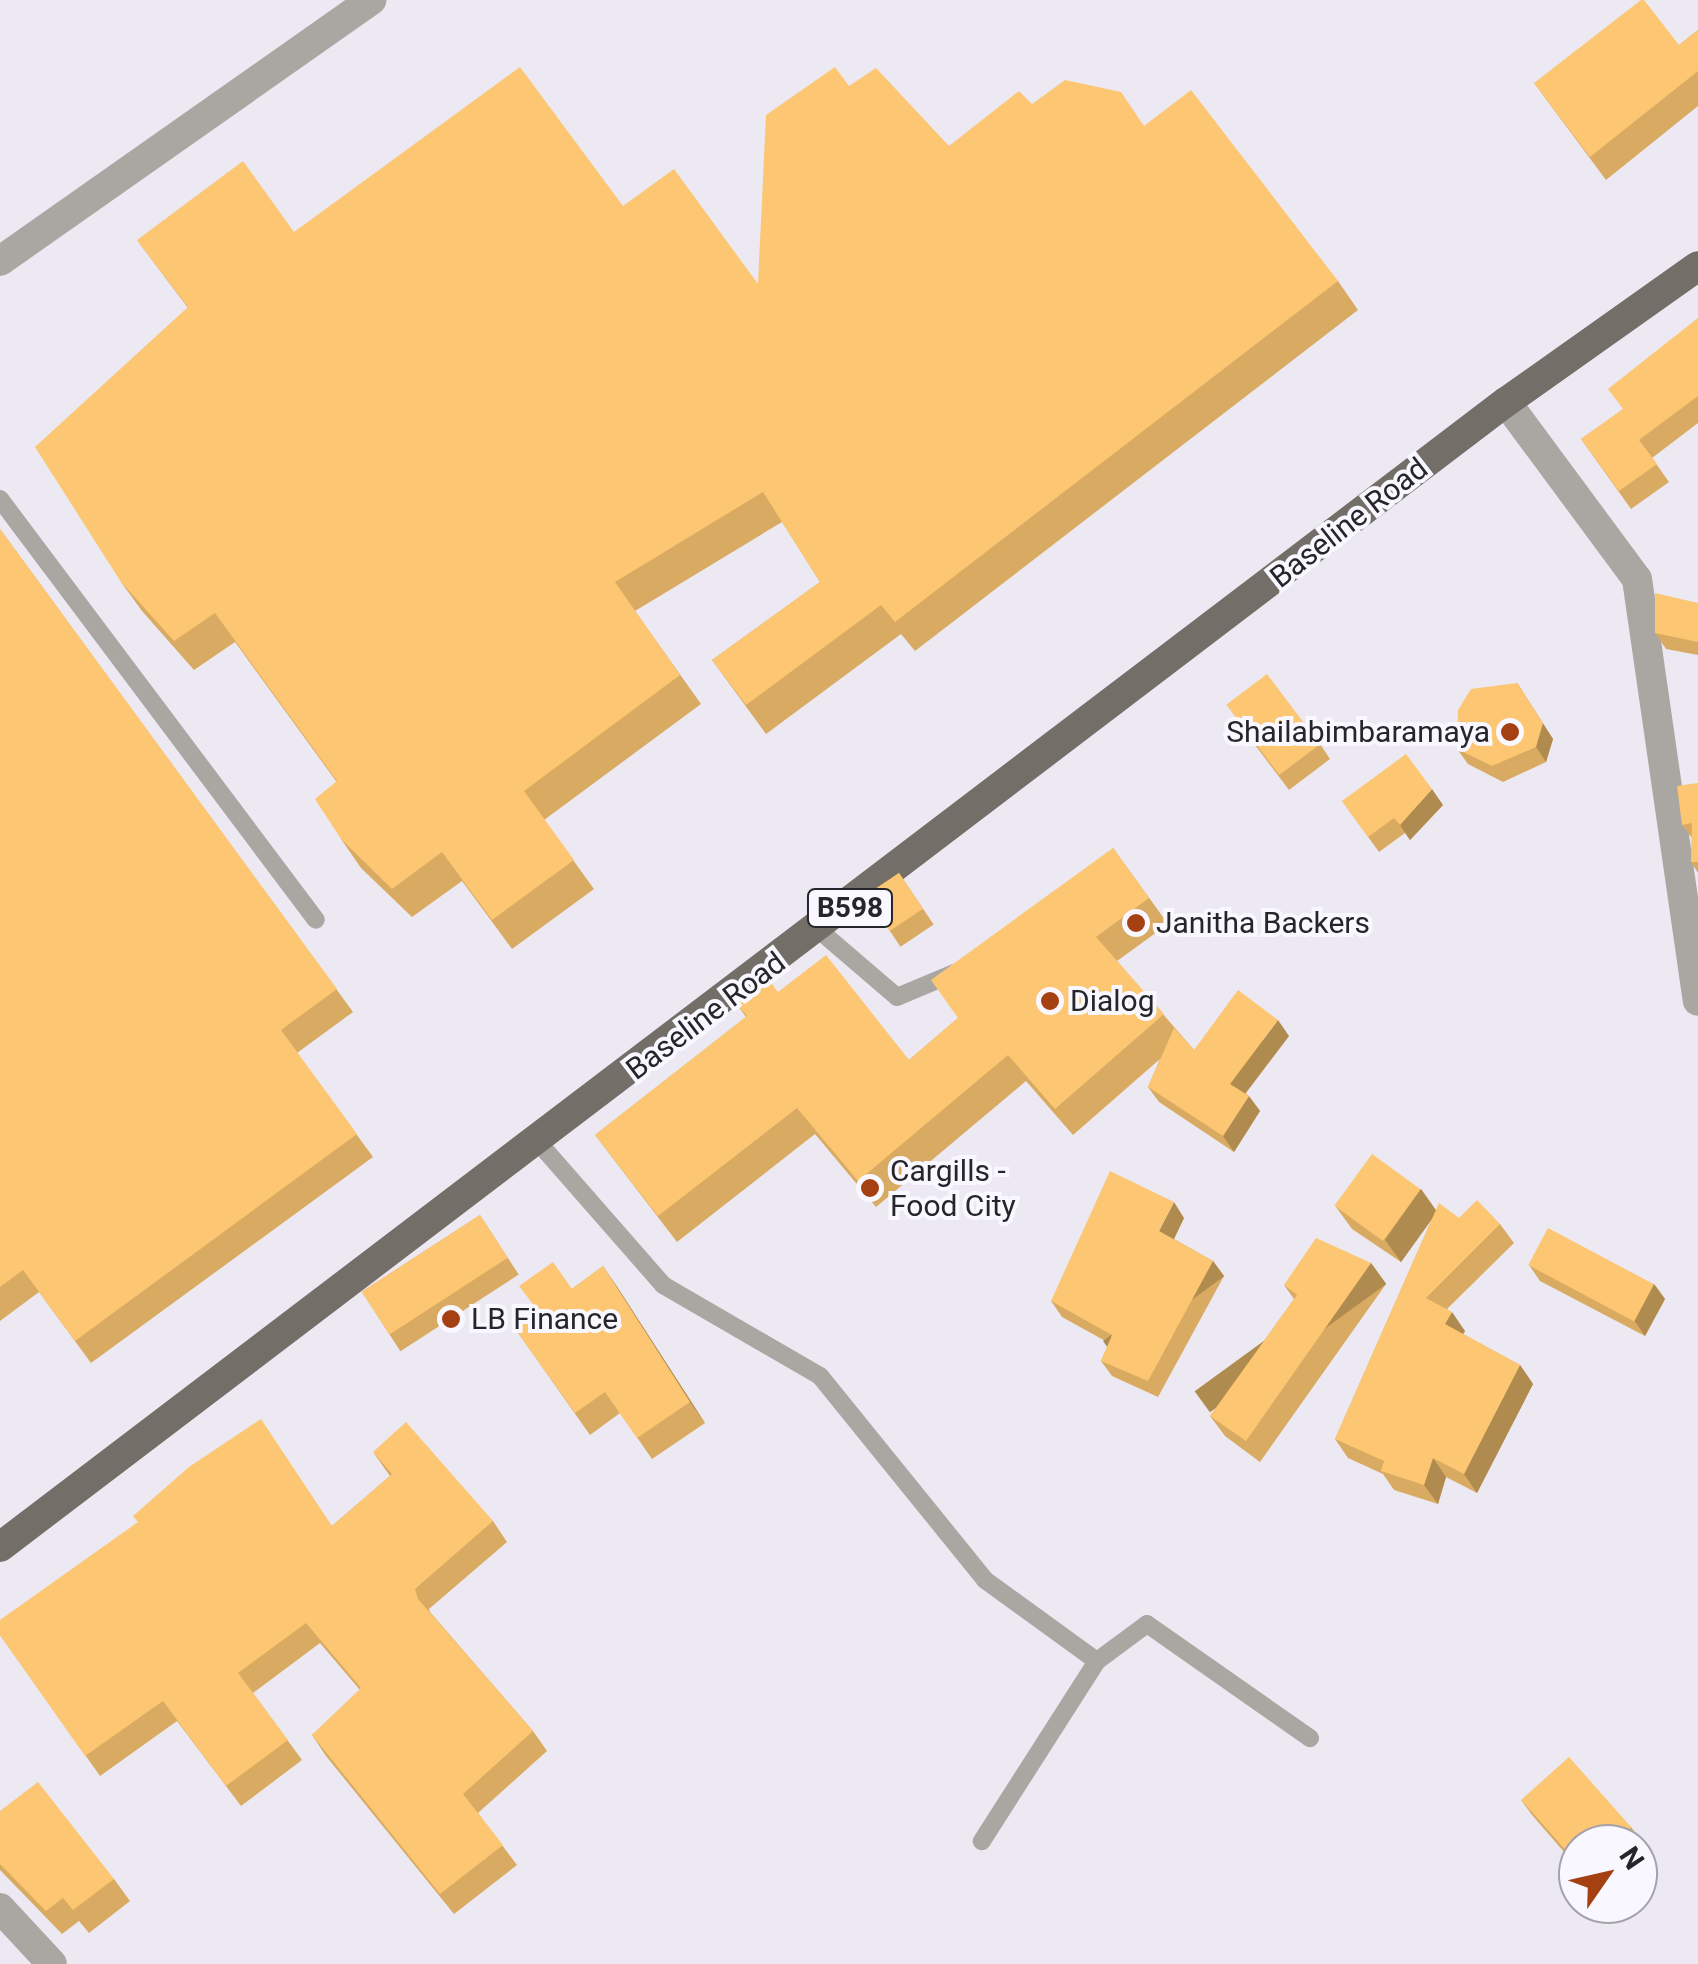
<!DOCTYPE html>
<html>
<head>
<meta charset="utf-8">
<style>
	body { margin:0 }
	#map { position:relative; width:1698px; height:1964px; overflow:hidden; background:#ece9f3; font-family:Roboto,sans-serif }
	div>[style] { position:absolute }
	.service>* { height:18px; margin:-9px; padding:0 9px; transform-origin:9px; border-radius:9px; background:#aaa7a3 }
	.minor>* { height:30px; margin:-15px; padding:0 15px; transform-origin:15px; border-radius:15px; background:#aaa7a3 }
	.primary>* { height:30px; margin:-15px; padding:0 15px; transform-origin:15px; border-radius:15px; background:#736e68 }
	.wall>* { inset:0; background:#d9aa62; transform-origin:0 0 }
	.shaded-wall>* { inset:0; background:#b08b50; transform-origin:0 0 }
	.building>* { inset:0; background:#fcc672; transform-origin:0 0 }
	.dots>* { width:28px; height:28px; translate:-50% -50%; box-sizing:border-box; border:5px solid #f9f7ff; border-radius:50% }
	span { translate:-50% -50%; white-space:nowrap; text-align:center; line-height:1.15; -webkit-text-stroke:8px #f9f7ff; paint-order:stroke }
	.shield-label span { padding:2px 8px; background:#f9f7ff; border:2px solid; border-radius:8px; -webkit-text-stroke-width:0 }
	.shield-label { font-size:28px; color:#262529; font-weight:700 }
	.street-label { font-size:30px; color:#262529 }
	.poi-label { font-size:30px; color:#262529 }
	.right { translate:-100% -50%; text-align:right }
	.left { translate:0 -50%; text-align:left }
	.north { position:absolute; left:1558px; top:1824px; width:100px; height:100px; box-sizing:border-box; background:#f9f7ff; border:2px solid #a5a3a9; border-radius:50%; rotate:56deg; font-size:28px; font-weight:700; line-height:40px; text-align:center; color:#262529 }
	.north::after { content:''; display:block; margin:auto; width:35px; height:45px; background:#a54012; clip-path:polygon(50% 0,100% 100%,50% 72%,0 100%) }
</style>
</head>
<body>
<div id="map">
	<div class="service">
		<i style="left:0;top:499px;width:526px;rotate:53.11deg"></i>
		<i style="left:820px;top:931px;width:101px;rotate:40.6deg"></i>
		<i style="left:897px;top:997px;width:62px;rotate:-22.8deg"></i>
		<i style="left:538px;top:1142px;width:190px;rotate:48.8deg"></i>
		<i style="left:663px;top:1285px;width:181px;rotate:30.1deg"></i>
		<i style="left:820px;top:1376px;width:262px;rotate:51deg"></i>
		<i style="left:985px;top:1580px;width:138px;rotate:35.9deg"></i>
		<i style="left:1097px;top:1661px;width:214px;rotate:122.6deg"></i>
		<i style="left:1097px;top:1661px;width:62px;rotate:-36.5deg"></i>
		<i style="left:1147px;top:1624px;width:199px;rotate:35deg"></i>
	</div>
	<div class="minor">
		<i style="left:0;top:261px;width:454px;rotate:-35.1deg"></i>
		<i style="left:1506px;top:402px;width:220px;rotate:53.5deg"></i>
		<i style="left:1637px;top:579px;width:426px;rotate:81.8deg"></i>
		<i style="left:0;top:1908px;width:76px;rotate:47.1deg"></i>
	</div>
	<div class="primary">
		<i style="left:0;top:1547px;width:1892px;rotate:-37.25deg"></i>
		<i style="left:1506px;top:402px;width:235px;rotate:-35.3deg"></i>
	</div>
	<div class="wall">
		<i style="clip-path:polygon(1698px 30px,1698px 106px,1606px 180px,1534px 83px,1679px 45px)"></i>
		<i style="clip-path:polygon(849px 86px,949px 146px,1032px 104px,1145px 126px,1338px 281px,1358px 310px,915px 651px,901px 634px,766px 734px,712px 660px,820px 582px,782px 522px,635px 611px,701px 704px,544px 820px,594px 889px,512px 949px,462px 881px,412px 917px,361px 868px,341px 839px,336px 781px,235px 642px,194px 670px,142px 611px,121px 582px,188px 308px,137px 240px,294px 232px,623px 206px,758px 284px)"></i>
		<i style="clip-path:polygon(1698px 318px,1698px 423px,1652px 458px,1669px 482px,1631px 509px,1581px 439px,1622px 410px)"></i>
		<i style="clip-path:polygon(0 529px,353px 1012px,297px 1053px,373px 1157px,91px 1363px,39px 1292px,0 1321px)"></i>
		<i style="clip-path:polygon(1698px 603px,1698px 655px,1666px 649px,1655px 633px)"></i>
		<i style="clip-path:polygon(1517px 683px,1553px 739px,1546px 762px,1503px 782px,1468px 764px,1457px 749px)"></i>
		<i style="clip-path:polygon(1237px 721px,1320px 744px,1330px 759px,1289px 790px)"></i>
		<i style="clip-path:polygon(1698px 783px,1698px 873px,1691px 862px,1692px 838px,1682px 825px)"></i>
		<i style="clip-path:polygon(1342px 801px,1443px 805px,1410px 840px,1405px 833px,1379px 852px)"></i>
		<i style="clip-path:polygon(1113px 848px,1168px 924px,1117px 961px,1194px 1050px,1289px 1036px,1246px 1093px,1260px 1111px,1234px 1152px,1159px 1102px,1148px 1087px,1160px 1059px,1073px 1135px,1026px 1081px,876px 1207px,815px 1134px,677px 1242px,595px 1135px,746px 1017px,736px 1003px,778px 992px,909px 1060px,958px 1018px)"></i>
		<i style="left:899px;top:873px;width:62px;height:40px;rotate:56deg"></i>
		<i style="clip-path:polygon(1421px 1189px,1436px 1210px,1459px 1218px,1500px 1224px,1514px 1243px,1447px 1309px,1465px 1331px,1463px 1334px,1520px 1365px,1533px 1384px,1477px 1493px,1446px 1477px,1438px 1504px,1394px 1490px,1383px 1474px,1348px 1458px,1335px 1439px,1432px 1219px,1401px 1262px,1352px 1229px,1336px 1207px)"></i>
		<i style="left:480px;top:1215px;width:71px;height:141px;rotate:57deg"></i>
		<i style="clip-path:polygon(1184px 1218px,1174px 1239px,1213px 1261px,1224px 1276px,1158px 1397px,1112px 1376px,1101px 1361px,1109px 1343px,1062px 1317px,1051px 1301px)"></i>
		<i style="clip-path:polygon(1371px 1263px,1386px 1284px,1260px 1462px,1225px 1436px,1210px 1416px,1294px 1299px,1284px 1285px)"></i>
		<i style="clip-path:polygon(1529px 1265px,1654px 1284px,1665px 1299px,1645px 1336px,1540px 1281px)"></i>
		<i style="clip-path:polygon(603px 1266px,705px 1423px,652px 1459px,620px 1413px,590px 1435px,516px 1330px)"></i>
		<i style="clip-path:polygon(373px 1452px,493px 1521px,507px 1542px,429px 1609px,430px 1612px,533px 1731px,547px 1751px,478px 1813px,517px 1865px,454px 1914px,326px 1756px,312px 1735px,360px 1690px,320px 1643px,253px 1693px,302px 1760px,241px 1806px,177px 1721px,100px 1776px,0 1635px,333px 1525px,390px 1476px)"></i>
		<i style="clip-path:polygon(1521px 1800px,1631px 1827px,1642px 1842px,1638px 1846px,1638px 1844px,1578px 1844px,1578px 1868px,1532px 1815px)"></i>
		<i style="clip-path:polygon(0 1811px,114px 1879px,130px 1901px,89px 1933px,79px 1921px,62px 1934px,0 1870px)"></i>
	</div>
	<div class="shaded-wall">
		<i style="clip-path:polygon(1517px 683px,1553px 739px,1546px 762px,1536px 747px)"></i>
		<i style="clip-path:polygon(1432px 789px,1443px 805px,1410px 840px,1400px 825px)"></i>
		<i style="clip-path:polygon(1278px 1020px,1289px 1036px,1241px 1099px,1230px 1084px)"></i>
		<i style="clip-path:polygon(1249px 1096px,1260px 1111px,1234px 1152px,1223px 1136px)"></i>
		<i style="clip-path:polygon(1421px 1189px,1437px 1212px,1401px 1262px,1385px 1240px)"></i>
		<i style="clip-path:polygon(1174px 1202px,1184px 1218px,1170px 1247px,1159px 1231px)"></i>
		<i style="left:1213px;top:1261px;width:19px;height:136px;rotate:54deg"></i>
		<i style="left:1371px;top:1263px;width:26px;height:218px;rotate:54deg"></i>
		<i style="clip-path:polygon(603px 1266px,618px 1288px,705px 1423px,690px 1402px)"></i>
		<i style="clip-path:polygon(1654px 1284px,1665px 1299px,1645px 1336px,1634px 1320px)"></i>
		<i style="clip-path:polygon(1452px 1312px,1465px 1331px,1458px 1343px,1445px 1324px)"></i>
		<i style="clip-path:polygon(1520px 1365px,1533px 1384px,1477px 1493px,1464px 1474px)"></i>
		<i style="clip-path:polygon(1433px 1458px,1446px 1477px,1438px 1504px,1424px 1485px)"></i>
	</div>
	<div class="building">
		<i style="clip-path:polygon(1641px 0,1644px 0,1679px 45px,1698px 30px,1698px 71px,1590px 157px,1534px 83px)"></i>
		<i style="clip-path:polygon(520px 67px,623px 206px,674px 169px,758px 284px,766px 115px,835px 67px,849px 86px,876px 68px,949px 146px,1019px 91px,1032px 104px,1065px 80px,1121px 92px,1144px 126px,1191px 90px,1338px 281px,895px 622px,881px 605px,746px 705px,712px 660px,820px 582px,763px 492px,615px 582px,680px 675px,524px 791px,574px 860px,492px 920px,442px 852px,392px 889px,341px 839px,315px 799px,337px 781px,215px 613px,174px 641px,121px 582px,35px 447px,188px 307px,137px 240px,243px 161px,294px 232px)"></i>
		<i style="clip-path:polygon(1698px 318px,1698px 396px,1639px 440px,1657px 464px,1619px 491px,1581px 439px,1623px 409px,1608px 389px)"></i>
		<i style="clip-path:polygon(0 529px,337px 989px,281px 1030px,357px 1134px,75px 1341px,23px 1270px,0 1287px)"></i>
		<i style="clip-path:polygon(1655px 593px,1698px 603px,1698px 642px,1655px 633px)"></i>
		<i style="left:1267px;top:674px;width:88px;height:51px;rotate:53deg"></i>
		<i style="clip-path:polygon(1517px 683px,1543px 723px,1536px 747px,1492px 766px,1457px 749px,1458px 710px,1471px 689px)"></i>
		<i style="clip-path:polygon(1406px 754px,1432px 789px,1400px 825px,1394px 818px,1368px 837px,1342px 801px)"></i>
		<i style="clip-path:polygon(1698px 783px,1698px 862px,1691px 862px,1692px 823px,1682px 825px,1677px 786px)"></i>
		<i style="clip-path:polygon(1113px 848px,1149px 898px,1096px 937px,1164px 1014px,1055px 1109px,1008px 1055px,858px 1181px,797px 1108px,658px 1216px,595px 1135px,747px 1016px,736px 1003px,768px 979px,778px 992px,826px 955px,909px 1060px,958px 1018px,931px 980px)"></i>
		<i style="left:899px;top:873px;width:43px;height:40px;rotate:56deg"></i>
		<i style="clip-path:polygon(1238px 990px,1278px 1020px,1230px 1084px,1249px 1096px,1223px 1136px,1148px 1087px,1174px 1028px,1194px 1050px)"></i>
		<i style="left:1372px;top:1154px;width:60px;height:64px;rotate:36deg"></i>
		<i style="clip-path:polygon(1110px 1171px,1174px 1202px,1159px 1231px,1213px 1261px,1148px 1381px,1101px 1361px,1112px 1335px,1051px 1301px)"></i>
		<i style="clip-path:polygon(1477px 1200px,1500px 1224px,1426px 1298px,1452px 1312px,1445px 1324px,1520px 1365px,1464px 1474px,1433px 1458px,1424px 1485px,1381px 1471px,1384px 1461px,1335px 1439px,1439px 1203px,1459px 1218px)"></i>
		<i style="left:480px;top:1215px;width:51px;height:141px;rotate:57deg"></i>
		<i style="left:1548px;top:1228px;width:120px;height:42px;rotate:28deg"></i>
		<i style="clip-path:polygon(1316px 1238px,1371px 1263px,1246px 1441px,1210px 1416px,1297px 1295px,1284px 1285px)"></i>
		<i style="clip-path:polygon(553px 1262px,572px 1289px,603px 1266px,690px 1402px,637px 1438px,605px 1392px,575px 1413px,516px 1330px,539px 1312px,519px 1286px)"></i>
		<i style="clip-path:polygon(261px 1419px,332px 1526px,392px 1474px,373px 1452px,406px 1422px,493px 1521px,415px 1589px,418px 1599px,533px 1731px,463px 1794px,503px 1845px,440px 1894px,312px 1735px,361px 1688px,306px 1623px,238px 1673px,288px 1740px,226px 1786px,163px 1701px,85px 1756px,0 1635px,0 1620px,138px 1522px,133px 1516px,189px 1467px)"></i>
		<i style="clip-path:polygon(1569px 1757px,1631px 1827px,1611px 1844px,1578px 1844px,1578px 1864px,1521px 1800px)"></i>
		<i style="clip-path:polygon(38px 1782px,114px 1879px,73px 1910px,63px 1898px,46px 1911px,0 1864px,0 1811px)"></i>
	</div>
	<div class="dots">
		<i style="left:1510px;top:732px;background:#a54012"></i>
		<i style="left:1136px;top:923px;background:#a54012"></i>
		<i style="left:1050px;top:1001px;background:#a54012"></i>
		<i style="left:870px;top:1188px;background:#a54012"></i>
		<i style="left:451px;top:1319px;background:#a54012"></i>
	</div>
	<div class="shield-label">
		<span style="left:850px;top:908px">B598</span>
	</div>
	<div class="street-label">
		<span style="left:1349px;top:523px;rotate:-38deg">Baseline Road</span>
		<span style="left:706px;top:1016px;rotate:-37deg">Baseline Road</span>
	</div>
	<div class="poi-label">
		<span class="right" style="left:1490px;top:732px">Shailabimbaramaya</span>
		<span class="left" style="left:1156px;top:923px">Janitha Backers</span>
		<span class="left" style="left:1070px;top:1001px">Dialog</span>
		<span class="left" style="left:890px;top:1188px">Cargills -<br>Food City</span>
		<span class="left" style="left:471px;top:1319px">LB Finance</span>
	</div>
	<div class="north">N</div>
</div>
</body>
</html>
